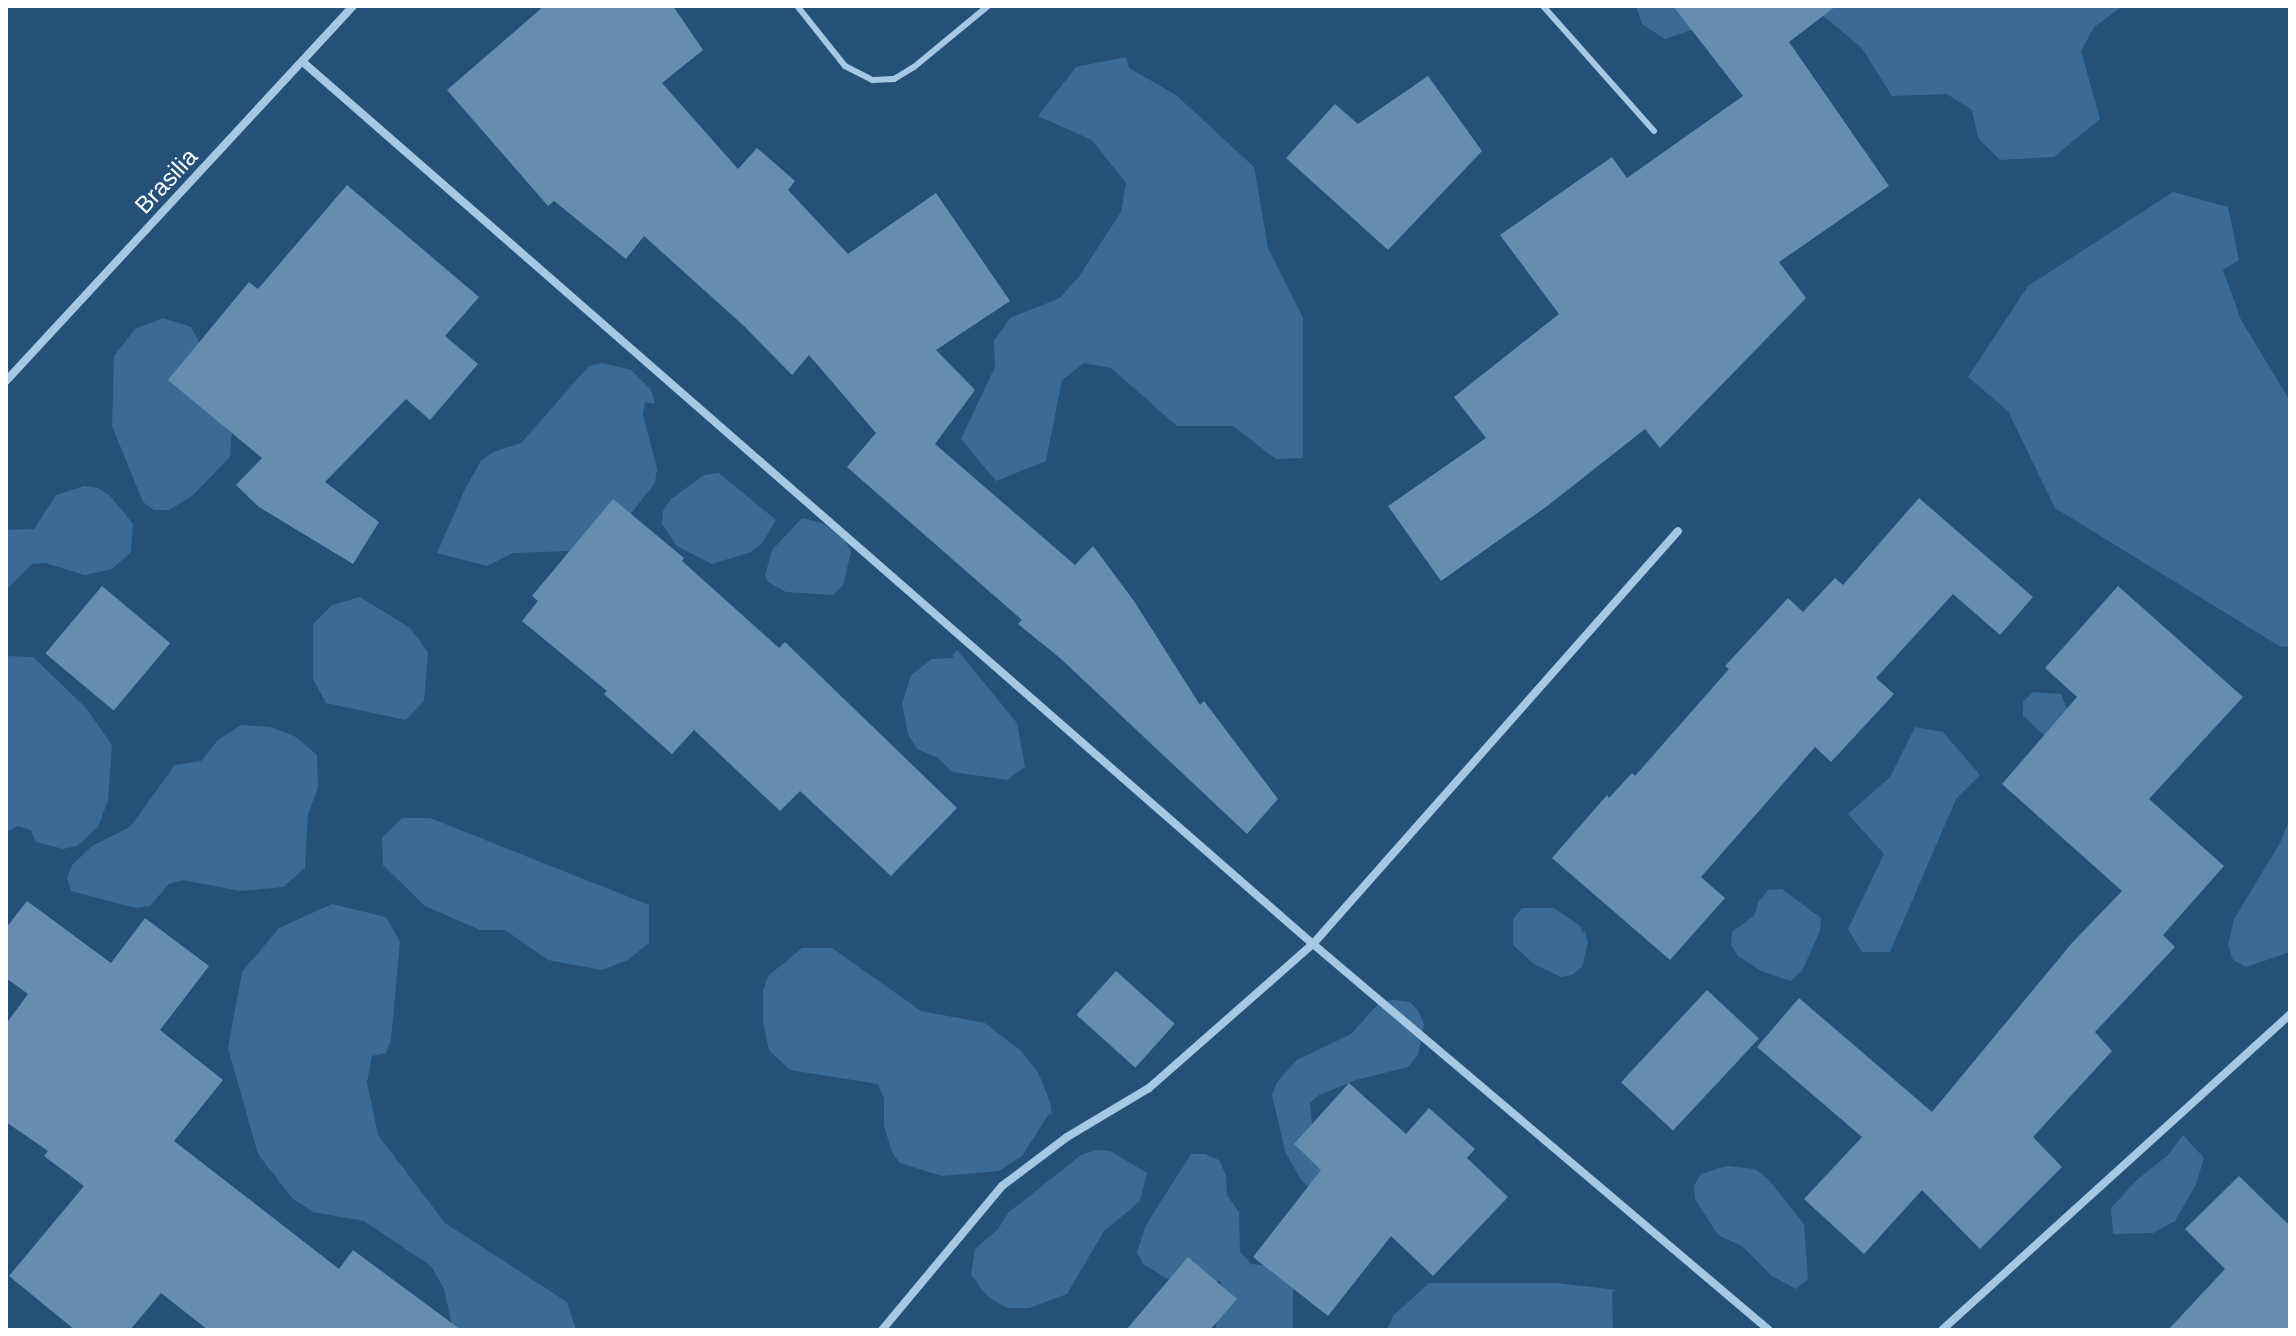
<!DOCTYPE html>
<html>
<head>
<meta charset="utf-8">
<style>
	body { margin:0 }
	#map { position:relative; width:2296px; height:1336px; overflow:hidden; background:#255179; font-family:Helvetica,sans-serif }
	div>[style] { position:absolute }
	.green>* { inset:0; background:#396b96 }
	.building>* { inset:0; background:#658dae; transform-origin:0 0 }
	.service>* { height:6px; margin:-3px; padding:0 3px; transform-origin:3px; border-radius:3px; background:#a7c8e3 }
	.minor>* { height:8px; margin:-4px; padding:0 4px; transform-origin:4px; border-radius:4px; background:#a7c8e3 }
	span { translate:-50% -50%; white-space:nowrap; text-align:center; line-height:1.15; -webkit-text-stroke:8px #255179; paint-order:stroke }
	.street-label { font-size:24px; color:#fff }
	.frame { position:absolute; inset:0; border:8px solid #fff; pointer-events:none }
</style>
</head>
<body>
<div id="map">
	<div class="green">
		<i style="clip-path:polygon(1636px 6px,1729px 6px,1718px 21px,1665px 39px,1642px 24px)"></i>
		<i style="clip-path:polygon(1811px 6px,2123px 6px,2094px 27px,2081px 51px,2100px 119px,2054px 157px,2000px 160px,1978px 138px,1972px 110px,1947px 94px,1892px 96px,1861px 47px)"></i>
		<i style="clip-path:polygon(1126px 57px,1129px 68px,1176px 95px,1254px 167px,1268px 248px,1303px 318px,1303px 458px,1276px 459px,1233px 426px,1177px 426px,1111px 368px,1084px 363px,1062px 380px,1046px 461px,996px 481px,961px 439px,995px 367px,994px 341px,1010px 318px,1060px 298px,1078px 278px,1121px 212px,1126px 183px,1092px 140px,1038px 116px,1076px 67px)"></i>
		<i style="clip-path:polygon(2173px 192px,2228px 207px,2239px 260px,2223px 270px,2241px 320px,2290px 401px,2290px 646px,2281px 647px,2055px 508px,2008px 411px,1968px 377px,2028px 286px)"></i>
		<i style="clip-path:polygon(163px 318px,191px 327px,199px 342px,196px 349px,234px 403px,230px 457px,192px 496px,169px 510px,154px 510px,143px 502px,112px 426px,114px 356px,135px 329px)"></i>
		<i style="clip-path:polygon(602px 363px,631px 370px,651px 390px,655px 404px,645px 402px,643px 415px,657px 469px,655px 483px,629px 516px,571px 551px,513px 553px,487px 566px,437px 553px,466px 487px,481px 461px,493px 452px,521px 443px,589px 366px)"></i>
		<i style="clip-path:polygon(719px 473px,776px 520px,762px 543px,751px 552px,712px 564px,677px 546px,662px 524px,663px 511px,671px 499px,704px 475px)"></i>
		<i style="clip-path:polygon(84px 486px,98px 488px,110px 496px,133px 524px,131px 552px,112px 569px,85px 575px,45px 563px,32px 564px,6px 590px,6px 530px,34px 529px,56px 495px)"></i>
		<i style="clip-path:polygon(802px 518px,822px 523px,845px 540px,851px 552px,843px 585px,833px 595px,786px 592px,768px 582px,765px 576px,772px 550px)"></i>
		<i style="clip-path:polygon(360px 597px,410px 628px,428px 652px,424px 701px,406px 720px,326px 703px,313px 679px,313px 624px,332px 605px)"></i>
		<i style="clip-path:polygon(957px 650px,1017px 723px,1025px 767px,1007px 780px,953px 772px,938px 758px,917px 749px,908px 734px,902px 704px,911px 675px,932px 659px,954px 658px,952px 655px)"></i>
		<i style="clip-path:polygon(6px 656px,33px 657px,86px 708px,112px 745px,108px 800px,98px 827px,77px 846px,63px 849px,36px 842px,31px 830px,18px 826px,6px 832px)"></i>
		<i style="clip-path:polygon(2033px 692px,2061px 694px,2069px 713px,2063px 752px,2023px 716px,2023px 702px)"></i>
		<i style="clip-path:polygon(241px 725px,271px 727px,296px 737px,317px 755px,318px 788px,308px 814px,305px 868px,283px 887px,240px 891px,183px 880px,169px 884px,150px 906px,136px 908px,71px 891px,67px 878px,72px 865px,92px 846px,130px 827px,175px 765px,201px 761px,218px 740px)"></i>
		<i style="clip-path:polygon(1915px 727px,1943px 732px,1980px 775px,1956px 799px,1890px 952px,1862px 952px,1848px 929px,1884px 854px,1848px 814px,1890px 777px)"></i>
		<i style="clip-path:polygon(402px 818px,430px 818px,649px 905px,649px 943px,628px 960px,602px 970px,548px 960px,505px 930px,480px 930px,425px 906px,383px 865px,382px 838px)"></i>
		<i style="clip-path:polygon(2290px 819px,2290px 952px,2246px 967px,2233px 960px,2228px 945px,2234px 919px,2279px 845px)"></i>
		<i style="clip-path:polygon(1782px 889px,1821px 918px,1820px 931px,1802px 971px,1791px 981px,1761px 971px,1738px 956px,1731px 945px,1732px 932px,1755px 915px,1758px 902px,1768px 890px)"></i>
		<i style="clip-path:polygon(332px 904px,386px 917px,400px 942px,391px 1040px,386px 1053px,372px 1056px,367px 1082px,378px 1135px,445px 1223px,567px 1302px,576px 1330px,453px 1330px,444px 1289px,431px 1266px,364px 1221px,313px 1212px,292px 1198px,258px 1154px,228px 1048px,242px 972px,279px 928px)"></i>
		<i style="clip-path:polygon(1522px 908px,1554px 908px,1580px 926px,1583px 935px,1584px 929px,1588px 942px,1582px 967px,1572px 975px,1561px 977px,1534px 964px,1513px 945px,1513px 919px)"></i>
		<i style="clip-path:polygon(802px 948px,832px 948px,921px 1011px,985px 1023px,1021px 1051px,1038px 1072px,1050px 1102px,1052px 1117px,1050px 1112px,1022px 1156px,999px 1171px,942px 1176px,900px 1163px,892px 1152px,884px 1126px,884px 1098px,878px 1084px,790px 1070px,769px 1050px,763px 1022px,763px 991px,768px 976px)"></i>
		<i style="clip-path:polygon(1394px 1000px,1410px 1002px,1419px 1012px,1424px 1025px,1418px 1055px,1408px 1067px,1356px 1080px,1319px 1095px,1310px 1103px,1314px 1144px,1345px 1172px,1317px 1197px,1299px 1177px,1285px 1151px,1272px 1095px,1277px 1082px,1297px 1060px,1351px 1034px,1379px 1003px)"></i>
		<i style="clip-path:polygon(2183px 1135px,2204px 1158px,2196px 1184px,2175px 1221px,2153px 1233px,2113px 1234px,2111px 1208px,2137px 1180px,2168px 1155px)"></i>
		<i style="clip-path:polygon(1096px 1150px,1110px 1151px,1147px 1173px,1140px 1201px,1104px 1231px,1067px 1294px,1029px 1308px,1007px 1308px,987px 1296px,971px 1275px,975px 1249px,998px 1229px,1008px 1213px,1081px 1155px)"></i>
		<i style="clip-path:polygon(1191px 1154px,1205px 1154px,1219px 1160px,1226px 1176px,1227px 1195px,1239px 1212px,1240px 1252px,1251px 1264px,1293px 1268px,1293px 1330px,1215px 1330px,1223px 1293px,1220px 1281px,1193px 1283px,1166px 1278px,1143px 1264px,1137px 1252px,1146px 1225px)"></i>
		<i style="clip-path:polygon(1726px 1166px,1755px 1169px,1768px 1179px,1804px 1224px,1808px 1279px,1796px 1289px,1772px 1276px,1742px 1246px,1718px 1235px,1695px 1199px,1694px 1186px,1701px 1174px)"></i>
		<i style="clip-path:polygon(1429px 1283px,1557px 1283px,1617px 1290px,1612px 1292px,1613px 1330px,1387px 1330px,1393px 1316px)"></i>
	</div>
	<div class="building">
		<i style="clip-path:polygon(544px 6px,673px 6px,703px 50px,662px 83px,738px 169px,757px 148px,795px 181px,788px 190px,848px 254px,936px 193px,1010px 301px,936px 350px,975px 390px,935px 444px,1075px 565px,1093px 546px,1134px 601px,1200px 705px,1204px 701px,1278px 799px,1247px 834px,1060px 658px,1018px 624px,1022px 620px,847px 467px,876px 433px,809px 355px,792px 375px,744px 326px,644px 236px,626px 259px,554px 201px,548px 206px,447px 90px)"></i>
		<i style="clip-path:polygon(1673px 6px,1836px 6px,1789px 42px,1889px 186px,1779px 262px,1806px 298px,1660px 448px,1645px 429px,1546px 507px,1441px 581px,1388px 506px,1486px 438px,1454px 397px,1559px 314px,1500px 235px,1612px 157px,1627px 178px,1743px 96px)"></i>
		<i style="clip-path:polygon(1428px 76px,1482px 151px,1388px 250px,1286px 158px,1335px 104px,1358px 124px)"></i>
		<i style="clip-path:polygon(347px 185px,479px 297px,445px 336px,478px 364px,430px 420px,406px 399px,325px 482px,379px 522px,353px 564px,259px 507px,236px 485px,262px 458px,168px 380px,249px 282px,258px 289px)"></i>
		<i style="clip-path:polygon(1919px 498px,2033px 597px,2000px 635px,1953px 594px,1876px 678px,1894px 694px,1831px 762px,1815px 747px,1701px 877px,1725px 898px,1670px 960px,1552px 858px,1607px 795px,1609px 798px,1632px 773px,1635px 776px,1729px 669px,1725px 666px,1788px 598px,1803px 612px,1835px 578px,1843px 585px)"></i>
		<i style="clip-path:polygon(613px 499px,684px 558px,682px 561px,779px 648px,785px 642px,957px 808px,891px 876px,800px 791px,780px 811px,694px 730px,672px 754px,604px 694px,607px 691px,522px 621px,538px 601px,532px 596px)"></i>
		<i style="left:102px;top:586px;width:89px;height:88px;rotate:40deg"></i>
		<i style="clip-path:polygon(2118px 586px,2243px 697px,2149px 799px,2224px 866px,2163px 935px,2175px 947px,2095px 1032px,2112px 1051px,2033px 1137px,2062px 1167px,1980px 1249px,1922px 1190px,1864px 1254px,1804px 1199px,1862px 1137px,1757px 1047px,1799px 998px,1932px 1112px,2071px 944px,2122px 891px,2002px 784px,2077px 697px,2045px 668px)"></i>
		<i style="clip-path:polygon(27px 901px,111px 963px,145px 918px,209px 966px,160px 1030px,223px 1080px,174px 1141px,339px 1269px,353px 1250px,461px 1330px,208px 1330px,161px 1293px,130px 1330px,75px 1330px,9px 1276px,84px 1186px,44px 1156px,48px 1151px,6px 1122px,6px 1024px,28px 994px,6px 978px,6px 928px)"></i>
		<i style="left:1116px;top:971px;width:79px;height:59px;rotate:42deg"></i>
		<i style="left:1707px;top:990px;width:71px;height:126px;rotate:43deg"></i>
		<i style="clip-path:polygon(1349px 1083px,1406px 1134px,1429px 1108px,1475px 1149px,1467px 1158px,1508px 1197px,1433px 1276px,1391px 1236px,1328px 1316px,1253px 1257px,1321px 1170px,1294px 1144px)"></i>
		<i style="clip-path:polygon(2239px 1176px,2290px 1226px,2290px 1330px,2168px 1330px,2225px 1269px,2185px 1229px)"></i>
		<i style="clip-path:polygon(1188px 1257px,1237px 1299px,1210px 1330px,1126px 1330px)"></i>
	</div>
	<div class="service">
		<i style="left:1543px;top:6px;width:167px;rotate:48.4deg"></i>
		<i style="left:798px;top:7px;width:75px;rotate:51.5deg"></i>
		<i style="left:845px;top:66px;width:31px;rotate:27deg"></i>
		<i style="left:873px;top:80px;width:21px;rotate:-3deg"></i>
		<i style="left:894px;top:79px;width:23px;rotate:-31deg"></i>
		<i style="left:914px;top:67px;width:96px;rotate:-39.5deg"></i>
	</div>
	<div class="minor">
		<i style="left:304px;top:63px;width:1339px;rotate:41.13deg"></i>
		<i style="left:1313px;top:944px;width:597px;rotate:40.25deg"></i>
		<i style="left:6px;top:381px;width:511px;rotate:-47.22deg"></i>
		<i style="left:882px;top:1330px;width:187px;rotate:-50.2deg"></i>
		<i style="left:1002px;top:1186px;width:81px;rotate:-37deg"></i>
		<i style="left:1067px;top:1137px;width:96px;rotate:-30.9deg"></i>
		<i style="left:1149px;top:1088px;width:218px;rotate:-41.3deg"></i>
		<i style="left:1313px;top:944px;width:551px;rotate:-48.53deg"></i>
		<i style="left:1942px;top:1330px;width:470px;rotate:-42.2deg"></i>
	</div>
	<div class="street-label">
		<span style="left:166px;top:181px;rotate:-47deg">Brasilia</span>
	</div>
	<div class="frame"></div>
</div>
</body>
</html>
